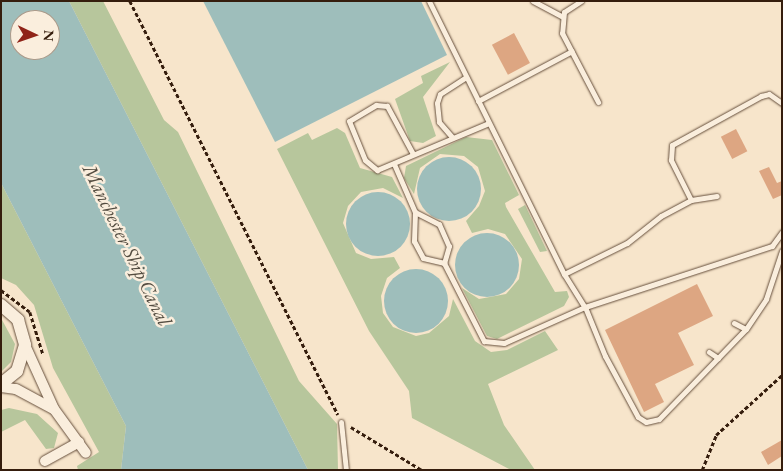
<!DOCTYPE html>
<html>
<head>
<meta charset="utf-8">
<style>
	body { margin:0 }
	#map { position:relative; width:783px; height:471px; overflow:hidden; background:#f7e5cb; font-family:"EB Garamond",serif }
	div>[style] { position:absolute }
	.green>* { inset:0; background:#b7c69c }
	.water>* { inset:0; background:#9ebebb }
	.round { border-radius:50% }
	.building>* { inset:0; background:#dda682; transform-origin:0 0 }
	.path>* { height:2.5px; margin-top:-1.25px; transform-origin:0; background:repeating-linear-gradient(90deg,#351d0d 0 4px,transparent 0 6.5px) }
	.roads { filter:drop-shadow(0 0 1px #664f3c) drop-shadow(0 0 1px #664f3c) }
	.service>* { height:5px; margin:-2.5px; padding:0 2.5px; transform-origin:2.5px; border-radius:2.5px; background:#faeedd }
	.minor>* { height:10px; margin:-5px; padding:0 5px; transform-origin:5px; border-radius:5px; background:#faeedd }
	.tertiary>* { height:12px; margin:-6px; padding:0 6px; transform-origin:6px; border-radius:6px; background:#faeedd }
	span { translate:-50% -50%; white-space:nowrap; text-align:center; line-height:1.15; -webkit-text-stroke:5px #faeedd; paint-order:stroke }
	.water-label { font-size:20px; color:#544d41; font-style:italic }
	.frame { position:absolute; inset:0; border:2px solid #351d0d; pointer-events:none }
	.north { position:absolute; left:10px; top:10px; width:50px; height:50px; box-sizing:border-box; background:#faeedd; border:1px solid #ab9a8a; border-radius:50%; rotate:93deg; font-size:14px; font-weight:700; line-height:20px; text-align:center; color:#351d0d }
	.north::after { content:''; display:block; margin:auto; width:18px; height:22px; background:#8f2418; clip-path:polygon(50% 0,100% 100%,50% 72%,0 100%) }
</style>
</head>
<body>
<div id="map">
	<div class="green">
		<i style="clip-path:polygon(69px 1px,103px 1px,164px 120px,178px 132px,299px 381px,337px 424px,338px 470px,308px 470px)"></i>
		<i style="clip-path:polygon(450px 62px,423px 97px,436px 136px,423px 143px,410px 141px,395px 99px,423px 83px,421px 76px)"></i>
		<i style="clip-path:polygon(337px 128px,345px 133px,360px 168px,392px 177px,403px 198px,383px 188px,361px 192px,348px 206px,343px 223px,356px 253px,371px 259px,394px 257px,400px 268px,387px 278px,381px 296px,383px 313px,393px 327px,416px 336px,429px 333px,449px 316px,453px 299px,475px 341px,491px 352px,507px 350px,545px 331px,558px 350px,488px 384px,504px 425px,535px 470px,511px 470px,412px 418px,409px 391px,369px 331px,277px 149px,308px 133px,312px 140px)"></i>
		<i style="clip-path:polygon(466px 137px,492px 140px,519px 195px,505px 203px,506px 207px,555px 292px,567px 291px,569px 297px,564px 306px,497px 339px,487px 336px,462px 288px,479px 299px,506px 294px,519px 279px,522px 259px,505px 234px,488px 229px,472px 233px,466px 221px,479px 206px,485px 191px,478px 167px,464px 156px,440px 154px,420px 168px,414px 194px,404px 178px,406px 166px)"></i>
		<i style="clip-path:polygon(1px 183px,126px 426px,121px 470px,78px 470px,77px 466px,99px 452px,53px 368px,34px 305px,16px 285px,1px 278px)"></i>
		<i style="clip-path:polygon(525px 205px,547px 251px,540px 252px,518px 209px)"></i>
		<i style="clip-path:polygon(1px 318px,15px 344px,11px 362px,1px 372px)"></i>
		<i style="clip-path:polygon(9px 408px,37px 414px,58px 433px,54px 448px,46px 449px,25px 420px,1px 432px,1px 410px)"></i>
	</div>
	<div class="water">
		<i style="clip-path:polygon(evenodd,1px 1px,69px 1px,308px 470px,121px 470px,126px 426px,1px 183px,1px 1px,20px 20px,50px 20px,50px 50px,20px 50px,20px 20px)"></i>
		<i style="clip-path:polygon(203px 1px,421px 1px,447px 55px,275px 142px)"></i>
		<i class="round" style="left:417px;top:157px;width:64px;height:64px"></i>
		<i class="round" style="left:346px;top:192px;width:64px;height:64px"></i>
		<i class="round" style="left:455px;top:233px;width:64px;height:64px"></i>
		<i class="round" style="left:384px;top:269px;width:64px;height:64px"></i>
	</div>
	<div class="building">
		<i style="left:514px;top:33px;width:34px;height:25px;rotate:62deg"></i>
		<i style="left:736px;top:129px;width:25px;height:17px;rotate:63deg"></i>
		<i style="clip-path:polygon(769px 167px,777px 183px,782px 181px,782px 195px,773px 199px,759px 171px)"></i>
		<i style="clip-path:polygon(697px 284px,713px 316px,678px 333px,694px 365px,655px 384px,664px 402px,644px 412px,605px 330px)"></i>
		<i style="clip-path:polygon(782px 440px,782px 456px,768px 465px,761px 452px)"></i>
	</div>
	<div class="path">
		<i style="left:130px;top:1px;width:463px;rotate:63.3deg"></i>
		<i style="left:1px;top:290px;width:36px;rotate:37deg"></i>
		<i style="left:30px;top:312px;width:44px;rotate:72.8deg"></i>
		<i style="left:351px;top:427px;width:83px;rotate:31.2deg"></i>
		<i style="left:702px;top:470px;width:38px;rotate:-68deg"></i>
		<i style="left:716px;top:435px;width:89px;rotate:-42.3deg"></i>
	</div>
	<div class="roads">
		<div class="service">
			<i style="left:429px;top:1px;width:305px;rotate:63.7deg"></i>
			<i style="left:564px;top:274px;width:39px;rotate:58deg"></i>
			<i style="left:585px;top:307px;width:197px;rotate:-18.1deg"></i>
			<i style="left:772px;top:246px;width:17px;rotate:-54deg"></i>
			<i style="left:533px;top:1px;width:34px;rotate:28deg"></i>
			<i style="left:581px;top:1px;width:20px;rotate:147deg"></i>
			<i style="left:564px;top:12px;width:21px;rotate:95deg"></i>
			<i style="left:562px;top:33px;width:78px;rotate:62.4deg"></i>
			<i style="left:478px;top:101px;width:106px;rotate:-28deg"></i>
			<i style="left:452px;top:137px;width:20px;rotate:-131deg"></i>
			<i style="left:439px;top:122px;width:19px;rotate:-96deg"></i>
			<i style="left:437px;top:103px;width:9px;rotate:-72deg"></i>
			<i style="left:440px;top:94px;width:31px;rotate:-33deg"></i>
			<i style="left:413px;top:154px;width:55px;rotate:-118.4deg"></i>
			<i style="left:387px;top:106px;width:11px;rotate:-175deg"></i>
			<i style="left:376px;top:105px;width:31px;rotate:149deg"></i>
			<i style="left:349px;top:121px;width:42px;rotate:67.7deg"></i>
			<i style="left:365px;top:160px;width:16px;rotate:40deg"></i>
			<i style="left:377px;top:170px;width:121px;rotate:-22.8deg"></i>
			<i style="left:394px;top:164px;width:52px;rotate:66.4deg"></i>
			<i style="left:415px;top:212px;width:29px;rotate:92deg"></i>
			<i style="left:414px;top:241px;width:19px;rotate:62deg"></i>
			<i style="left:423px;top:258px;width:22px;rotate:13deg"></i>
			<i style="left:691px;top:200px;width:45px;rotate:-116.6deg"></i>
			<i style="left:671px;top:160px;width:15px;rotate:-86deg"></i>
			<i style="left:672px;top:145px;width:102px;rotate:-28.8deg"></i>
			<i style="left:761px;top:96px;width:8px;rotate:-14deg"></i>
			<i style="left:769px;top:94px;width:16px;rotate:35deg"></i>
			<i style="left:415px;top:212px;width:27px;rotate:27deg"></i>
			<i style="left:439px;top:224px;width:24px;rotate:66deg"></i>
			<i style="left:449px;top:246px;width:18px;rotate:106deg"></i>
			<i style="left:444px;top:263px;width:88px;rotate:62.9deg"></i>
			<i style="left:484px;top:341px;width:20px;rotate:6deg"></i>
			<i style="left:504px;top:343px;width:89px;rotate:-24deg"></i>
			<i style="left:585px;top:307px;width:53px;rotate:67.8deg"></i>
			<i style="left:605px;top:356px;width:69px;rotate:61.6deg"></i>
			<i style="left:638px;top:417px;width:9px;rotate:32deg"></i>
			<i style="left:646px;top:422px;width:13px;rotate:-13deg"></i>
			<i style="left:659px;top:419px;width:125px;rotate:-46deg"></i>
			<i style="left:746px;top:329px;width:36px;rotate:-56deg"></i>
			<i style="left:766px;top:299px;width:51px;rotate:-71.6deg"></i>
			<i style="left:564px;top:274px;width:70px;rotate:-26.2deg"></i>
			<i style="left:627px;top:243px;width:43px;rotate:-38.5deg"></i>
			<i style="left:661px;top:216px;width:34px;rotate:-28deg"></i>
			<i style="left:691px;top:200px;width:26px;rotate:-9deg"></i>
			<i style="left:734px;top:323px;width:13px;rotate:27deg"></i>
			<i style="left:709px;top:352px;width:11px;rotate:34deg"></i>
			<i style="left:341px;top:422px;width:48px;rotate:84.1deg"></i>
		</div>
		<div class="minor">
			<i style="left:25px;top:345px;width:70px;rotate:65.6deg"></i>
			<i style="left:54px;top:409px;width:54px;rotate:54deg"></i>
			<i style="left:1px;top:387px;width:15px;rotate:8deg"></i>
			<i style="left:16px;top:389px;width:42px;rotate:28.4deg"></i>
			<i style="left:45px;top:461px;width:39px;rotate:-29deg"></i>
		</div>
		<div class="tertiary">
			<i style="left:1px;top:305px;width:23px;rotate:41deg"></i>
			<i style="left:18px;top:320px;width:26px;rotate:74deg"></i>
			<i style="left:25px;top:345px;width:27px;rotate:107deg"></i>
			<i style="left:17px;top:371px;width:21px;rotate:141deg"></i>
		</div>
	</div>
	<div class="water-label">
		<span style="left:127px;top:245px;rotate:64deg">Manchester Ship Canal</span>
	</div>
	<div class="frame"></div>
	<div class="north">N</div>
</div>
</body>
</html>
